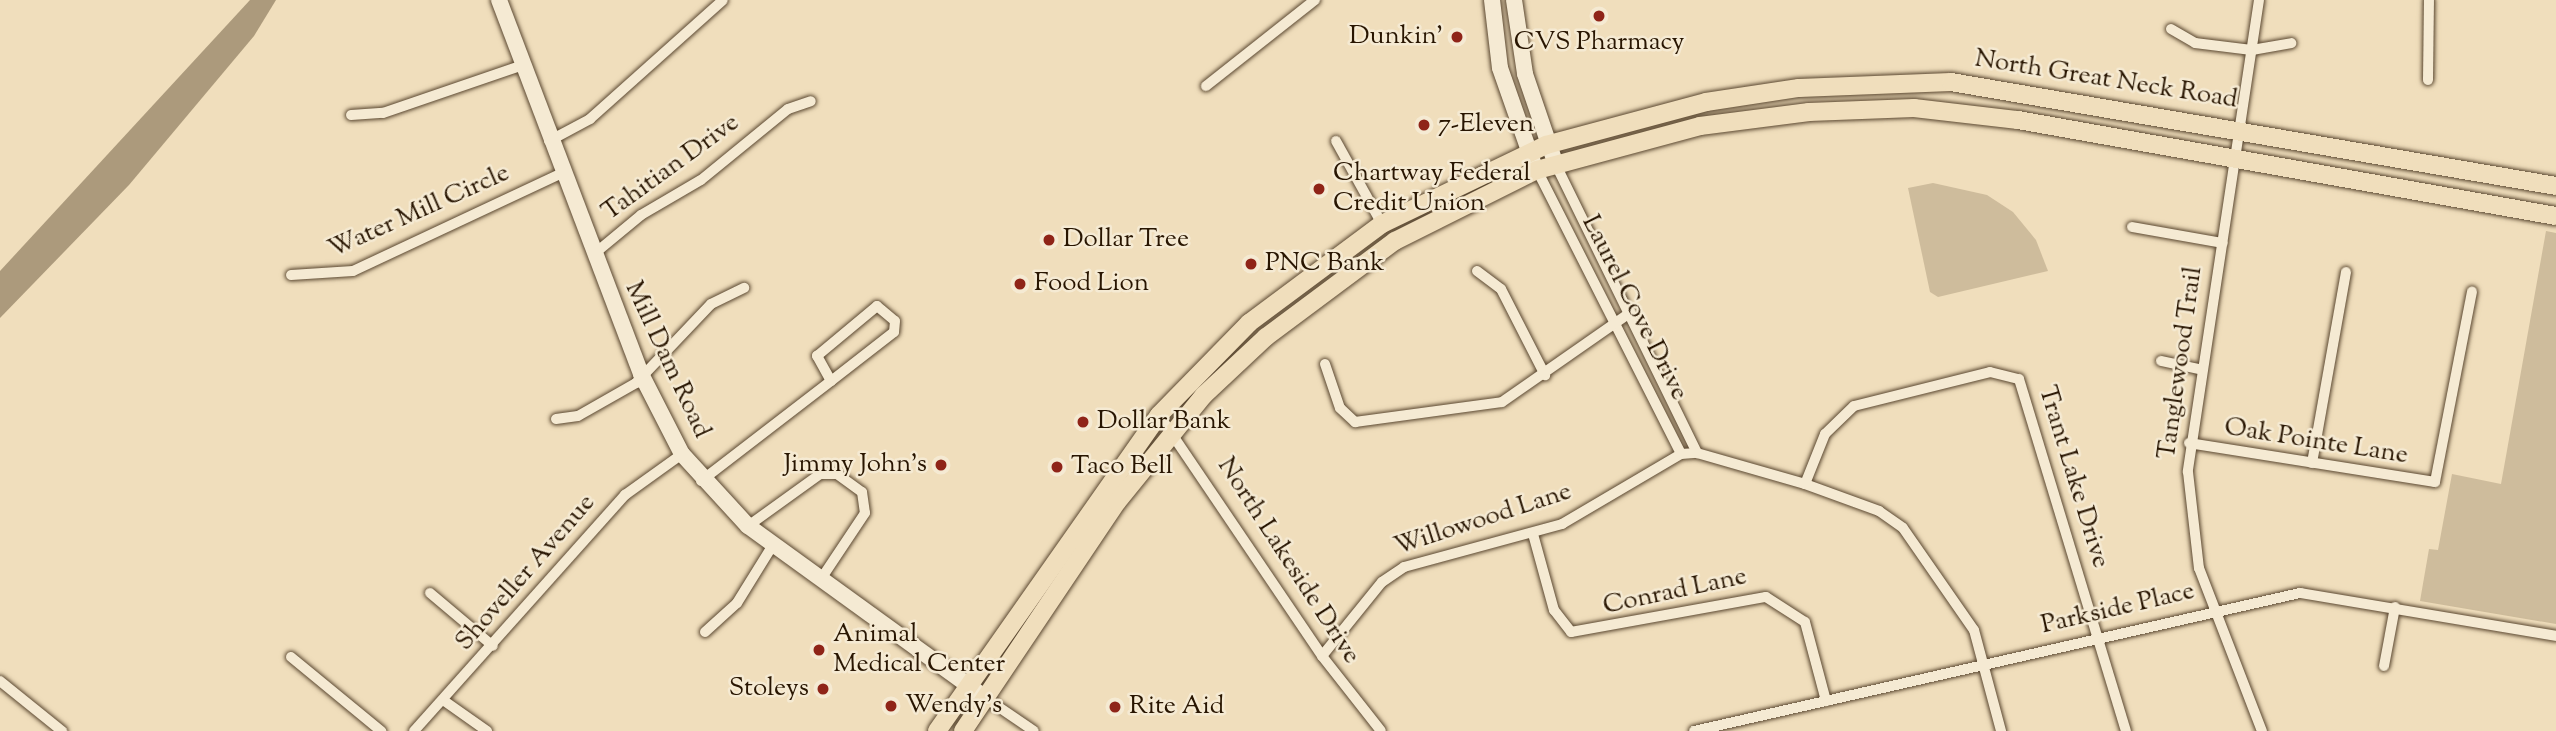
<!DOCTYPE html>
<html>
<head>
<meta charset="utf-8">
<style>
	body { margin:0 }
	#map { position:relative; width:2556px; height:731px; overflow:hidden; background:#f0debc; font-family:"Sorts Mill Goudy",serif }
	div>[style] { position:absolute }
	.green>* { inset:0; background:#cebc9c }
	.water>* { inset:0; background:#ac9a7c }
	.roads { filter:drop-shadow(0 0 2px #5a4730) drop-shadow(0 0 2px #5a4730) }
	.street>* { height:10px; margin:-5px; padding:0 5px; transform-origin:5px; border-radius:5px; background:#f5ead3 }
	.secondary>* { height:16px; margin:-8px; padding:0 8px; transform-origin:8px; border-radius:8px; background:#f5ead3 }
	.primary>* { height:18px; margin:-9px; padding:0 9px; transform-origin:9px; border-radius:9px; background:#f0debc }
	.dots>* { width:19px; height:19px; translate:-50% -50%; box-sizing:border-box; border:4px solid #f5ead3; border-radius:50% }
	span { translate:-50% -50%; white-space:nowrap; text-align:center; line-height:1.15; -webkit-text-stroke:5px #f5ead3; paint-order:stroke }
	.poi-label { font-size:26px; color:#281501 }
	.right { translate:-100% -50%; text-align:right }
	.left { translate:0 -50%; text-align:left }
	.street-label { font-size:26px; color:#281501 }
</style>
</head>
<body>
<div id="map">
	<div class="green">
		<i style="clip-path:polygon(1933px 183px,1987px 195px,2013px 212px,2036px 240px,2048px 271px,1938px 297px,1930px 292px,1908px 188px)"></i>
		<i style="clip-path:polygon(2546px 231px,2556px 233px,2556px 624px,2420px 601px,2429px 549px,2438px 550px,2452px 474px,2501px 484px)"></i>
	</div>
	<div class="water">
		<i style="clip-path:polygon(250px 0,276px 0,254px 36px,129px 185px,0 318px,0 271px)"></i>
	</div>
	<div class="roads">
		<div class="street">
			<i style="left:2259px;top:0;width:477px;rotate:98.6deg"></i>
			<i style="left:2188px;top:472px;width:97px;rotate:83.5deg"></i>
			<i style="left:2199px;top:568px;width:175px;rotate:68.9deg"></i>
			<i style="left:2171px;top:29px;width:28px;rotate:30deg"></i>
			<i style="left:2195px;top:43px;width:57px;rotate:7deg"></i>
			<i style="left:2252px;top:50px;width:40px;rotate:-10deg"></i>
			<i style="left:2428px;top:80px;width:80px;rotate:-89.3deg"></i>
			<i style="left:1206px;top:86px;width:139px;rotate:-38.3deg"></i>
			<i style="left:351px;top:115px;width:32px;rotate:-4deg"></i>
			<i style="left:383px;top:113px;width:145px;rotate:-18.9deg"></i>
			<i style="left:549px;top:141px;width:47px;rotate:-28.2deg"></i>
			<i style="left:590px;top:119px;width:178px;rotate:-41.8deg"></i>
			<i style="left:1336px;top:141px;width:95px;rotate:61deg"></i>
			<i style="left:1556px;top:165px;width:321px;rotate:63.9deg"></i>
			<i style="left:1537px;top:170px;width:318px;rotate:63.1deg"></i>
			<i style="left:2132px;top:227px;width:92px;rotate:10deg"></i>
			<i style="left:594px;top:254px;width:61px;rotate:-39.7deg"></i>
			<i style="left:641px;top:215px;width:69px;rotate:-30.3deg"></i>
			<i style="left:701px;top:180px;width:112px;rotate:-39.2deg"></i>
			<i style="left:788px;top:109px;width:24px;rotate:-19deg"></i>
			<i style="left:1477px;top:271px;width:30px;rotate:37deg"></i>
			<i style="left:1501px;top:289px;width:97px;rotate:62.9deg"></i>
			<i style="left:291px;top:275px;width:62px;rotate:-3.7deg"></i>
			<i style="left:353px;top:271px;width:231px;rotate:-25.1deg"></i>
			<i style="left:877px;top:306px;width:23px;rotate:40deg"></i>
			<i style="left:895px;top:321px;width:11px;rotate:95deg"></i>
			<i style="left:894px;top:332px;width:80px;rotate:142.1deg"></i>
			<i style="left:831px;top:381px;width:29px;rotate:-119deg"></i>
			<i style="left:817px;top:356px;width:78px;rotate:-39.8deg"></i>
			<i style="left:2161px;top:361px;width:40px;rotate:12deg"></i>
			<i style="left:1325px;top:364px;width:46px;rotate:71.2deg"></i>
			<i style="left:1340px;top:408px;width:21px;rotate:43deg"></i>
			<i style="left:1355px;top:422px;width:148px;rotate:-7.7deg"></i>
			<i style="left:1502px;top:402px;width:157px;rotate:-34.9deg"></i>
			<i style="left:1159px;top:415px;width:291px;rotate:55.9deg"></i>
			<i style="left:1322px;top:656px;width:95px;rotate:51.8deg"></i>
			<i style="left:556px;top:419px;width:22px;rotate:-8deg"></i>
			<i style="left:578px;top:416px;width:67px;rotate:-29.6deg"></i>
			<i style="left:636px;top:383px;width:109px;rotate:-46.5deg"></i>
			<i style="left:711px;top:304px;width:37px;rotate:-26deg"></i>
			<i style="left:2189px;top:443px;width:249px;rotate:9deg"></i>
			<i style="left:2435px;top:482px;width:194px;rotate:-79deg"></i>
			<i style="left:2312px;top:463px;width:194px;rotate:-79.9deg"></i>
			<i style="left:701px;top:481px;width:164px;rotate:-37.6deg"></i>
			<i style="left:1805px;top:484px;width:54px;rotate:-68.2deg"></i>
			<i style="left:1825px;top:434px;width:40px;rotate:-44deg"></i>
			<i style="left:1854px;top:406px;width:140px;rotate:-14deg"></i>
			<i style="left:1990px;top:372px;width:30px;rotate:14deg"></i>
			<i style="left:2019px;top:379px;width:368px;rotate:73.1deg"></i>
			<i style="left:748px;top:526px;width:89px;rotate:-35.8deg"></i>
			<i style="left:820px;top:474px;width:17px"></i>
			<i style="left:837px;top:474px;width:31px;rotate:36deg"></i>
			<i style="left:862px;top:492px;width:21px;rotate:82deg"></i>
			<i style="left:865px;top:513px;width:79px;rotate:123.7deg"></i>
			<i style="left:1533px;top:534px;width:79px;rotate:74.6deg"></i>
			<i style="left:1554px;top:610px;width:28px;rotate:52deg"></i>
			<i style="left:1571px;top:632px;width:198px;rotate:-10.2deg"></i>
			<i style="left:1766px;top:597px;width:46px;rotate:32.7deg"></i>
			<i style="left:1805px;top:622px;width:82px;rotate:75.1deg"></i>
			<i style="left:430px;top:593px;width:82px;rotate:40.1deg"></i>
			<i style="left:705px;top:632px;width:43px;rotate:-42.2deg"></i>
			<i style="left:737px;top:603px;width:68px;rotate:-58.2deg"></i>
			<i style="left:1322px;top:656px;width:95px;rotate:-51deg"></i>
			<i style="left:1382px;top:582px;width:27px;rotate:-34deg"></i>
			<i style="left:1404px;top:567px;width:164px;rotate:-15.2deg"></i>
			<i style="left:1562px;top:524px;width:138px;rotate:-30.5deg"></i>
			<i style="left:1681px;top:454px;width:16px;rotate:-4deg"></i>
			<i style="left:1697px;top:453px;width:112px;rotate:16deg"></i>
			<i style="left:1805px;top:484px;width:79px;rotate:20deg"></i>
			<i style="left:1879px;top:511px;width:29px;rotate:35deg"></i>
			<i style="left:1903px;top:528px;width:124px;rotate:55.2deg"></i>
			<i style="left:1974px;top:630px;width:105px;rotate:75deg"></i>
			<i style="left:291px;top:657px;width:117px;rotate:39.4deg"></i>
			<i style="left:2384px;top:666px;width:60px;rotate:-79.4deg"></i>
			<i style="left:0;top:681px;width:80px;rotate:38.9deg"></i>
			<i style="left:984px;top:697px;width:60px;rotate:34.2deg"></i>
			<i style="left:443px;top:700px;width:54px;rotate:35.2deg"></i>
			<i style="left:414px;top:731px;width:317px;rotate:-48.2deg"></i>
			<i style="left:625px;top:495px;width:70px;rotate:-35.7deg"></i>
			<i style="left:1694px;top:731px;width:622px;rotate:-12.83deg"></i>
			<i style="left:2300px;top:593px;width:260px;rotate:9.5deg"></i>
		</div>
		<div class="secondary">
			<i style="left:499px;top:0;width:400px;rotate:69.2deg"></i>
			<i style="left:641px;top:374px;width:90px;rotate:62.9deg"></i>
			<i style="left:682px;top:454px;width:98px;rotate:47.5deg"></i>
			<i style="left:748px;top:526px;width:291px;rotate:35.9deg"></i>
			<i style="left:1492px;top:0;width:68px;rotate:83.3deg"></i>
			<i style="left:1500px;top:68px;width:103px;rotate:70.7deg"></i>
			<i style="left:1514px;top:0;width:75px;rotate:81.5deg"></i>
			<i style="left:1525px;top:74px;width:96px;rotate:71.2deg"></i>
		</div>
		<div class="primary">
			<i style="left:937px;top:731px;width:386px;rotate:-54.9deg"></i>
			<i style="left:1159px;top:415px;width:129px;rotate:-45.6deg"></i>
			<i style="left:1249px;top:323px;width:166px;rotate:-36.7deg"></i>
			<i style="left:1382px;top:224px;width:182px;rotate:-25.7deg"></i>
			<i style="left:1546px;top:145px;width:166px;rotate:-15deg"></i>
			<i style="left:1706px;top:102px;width:94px;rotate:-8.6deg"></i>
			<i style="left:1799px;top:88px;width:152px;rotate:-2.3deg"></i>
			<i style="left:1951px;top:82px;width:614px;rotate:9.75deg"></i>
			<i style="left:963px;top:731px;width:276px;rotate:-56.1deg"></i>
			<i style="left:1117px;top:502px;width:138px;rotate:-50.9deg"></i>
			<i style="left:1204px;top:395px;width:85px;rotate:-43.1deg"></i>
			<i style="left:1266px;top:337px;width:161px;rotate:-36.7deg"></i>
			<i style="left:1395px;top:241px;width:159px;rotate:-26.6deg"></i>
			<i style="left:1537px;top:170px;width:169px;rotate:-15.1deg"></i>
			<i style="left:1700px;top:126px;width:110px;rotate:-7.3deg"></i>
			<i style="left:1809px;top:112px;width:105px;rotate:-2.2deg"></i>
			<i style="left:1914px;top:108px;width:105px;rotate:6.6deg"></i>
			<i style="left:2018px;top:120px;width:546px;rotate:10.12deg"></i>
		</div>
	</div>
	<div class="dots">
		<i style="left:1599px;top:16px;background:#8f2418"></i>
		<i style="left:1457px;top:37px;background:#8f2418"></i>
		<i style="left:1424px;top:125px;background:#8f2418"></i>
		<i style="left:1319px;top:189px;background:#8f2418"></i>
		<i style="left:1049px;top:240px;background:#8f2418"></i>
		<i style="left:1251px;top:264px;background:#8f2418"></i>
		<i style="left:1020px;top:284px;background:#8f2418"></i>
		<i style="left:1083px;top:422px;background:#8f2418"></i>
		<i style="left:941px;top:465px;background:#8f2418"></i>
		<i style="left:1057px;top:467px;background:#8f2418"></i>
		<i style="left:819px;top:650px;background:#8f2418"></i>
		<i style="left:823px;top:689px;background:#8f2418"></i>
		<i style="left:891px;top:706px;background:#8f2418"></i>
		<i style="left:1115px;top:707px;background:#8f2418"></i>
	</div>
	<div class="poi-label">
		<span class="right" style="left:1443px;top:37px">Dunkin'</span>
		<span style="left:1599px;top:43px">CVS Pharmacy</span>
		<span class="left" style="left:1438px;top:125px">7-Eleven</span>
		<span class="left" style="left:1333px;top:189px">Chartway Federal<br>Credit Union</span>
		<span class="left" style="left:1063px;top:240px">Dollar Tree</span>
		<span class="left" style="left:1265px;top:264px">PNC Bank</span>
		<span class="left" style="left:1034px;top:284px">Food Lion</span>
		<span class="left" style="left:1097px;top:422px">Dollar Bank</span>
		<span class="right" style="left:927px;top:465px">Jimmy John's</span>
		<span class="left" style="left:1071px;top:467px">Taco Bell</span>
		<span class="left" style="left:833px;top:650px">Animal<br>Medical Center</span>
		<span class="right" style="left:809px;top:689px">Stoleys</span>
		<span class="left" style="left:905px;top:706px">Wendy's</span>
		<span class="left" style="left:1129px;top:707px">Rite Aid</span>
	</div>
	<div class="street-label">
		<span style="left:2106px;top:80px;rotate:9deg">North Great Neck Road</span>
		<span style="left:671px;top:168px;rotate:-36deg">Tahitian Drive</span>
		<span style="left:419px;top:212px;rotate:-24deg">Water Mill Circle</span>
		<span style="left:1634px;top:308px;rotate:63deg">Laurel Cove Drive</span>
		<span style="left:667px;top:360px;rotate:65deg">Mill Dam Road</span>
		<span style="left:2181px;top:363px;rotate:-82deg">Tanglewood Trail</span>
		<span style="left:2316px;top:442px;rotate:9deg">Oak Pointe Lane</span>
		<span style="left:2073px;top:477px;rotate:73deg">Trant Lake Drive</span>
		<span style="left:1483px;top:520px;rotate:-18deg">Willowood Lane</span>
		<span style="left:1288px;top:561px;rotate:57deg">North Lakeside Drive</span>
		<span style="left:526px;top:573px;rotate:-49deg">Shoveller Avenue</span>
		<span style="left:1675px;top:592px;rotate:-12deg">Conrad Lane</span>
		<span style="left:2118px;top:609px;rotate:-13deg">Parkside Place</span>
	</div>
</div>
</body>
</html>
